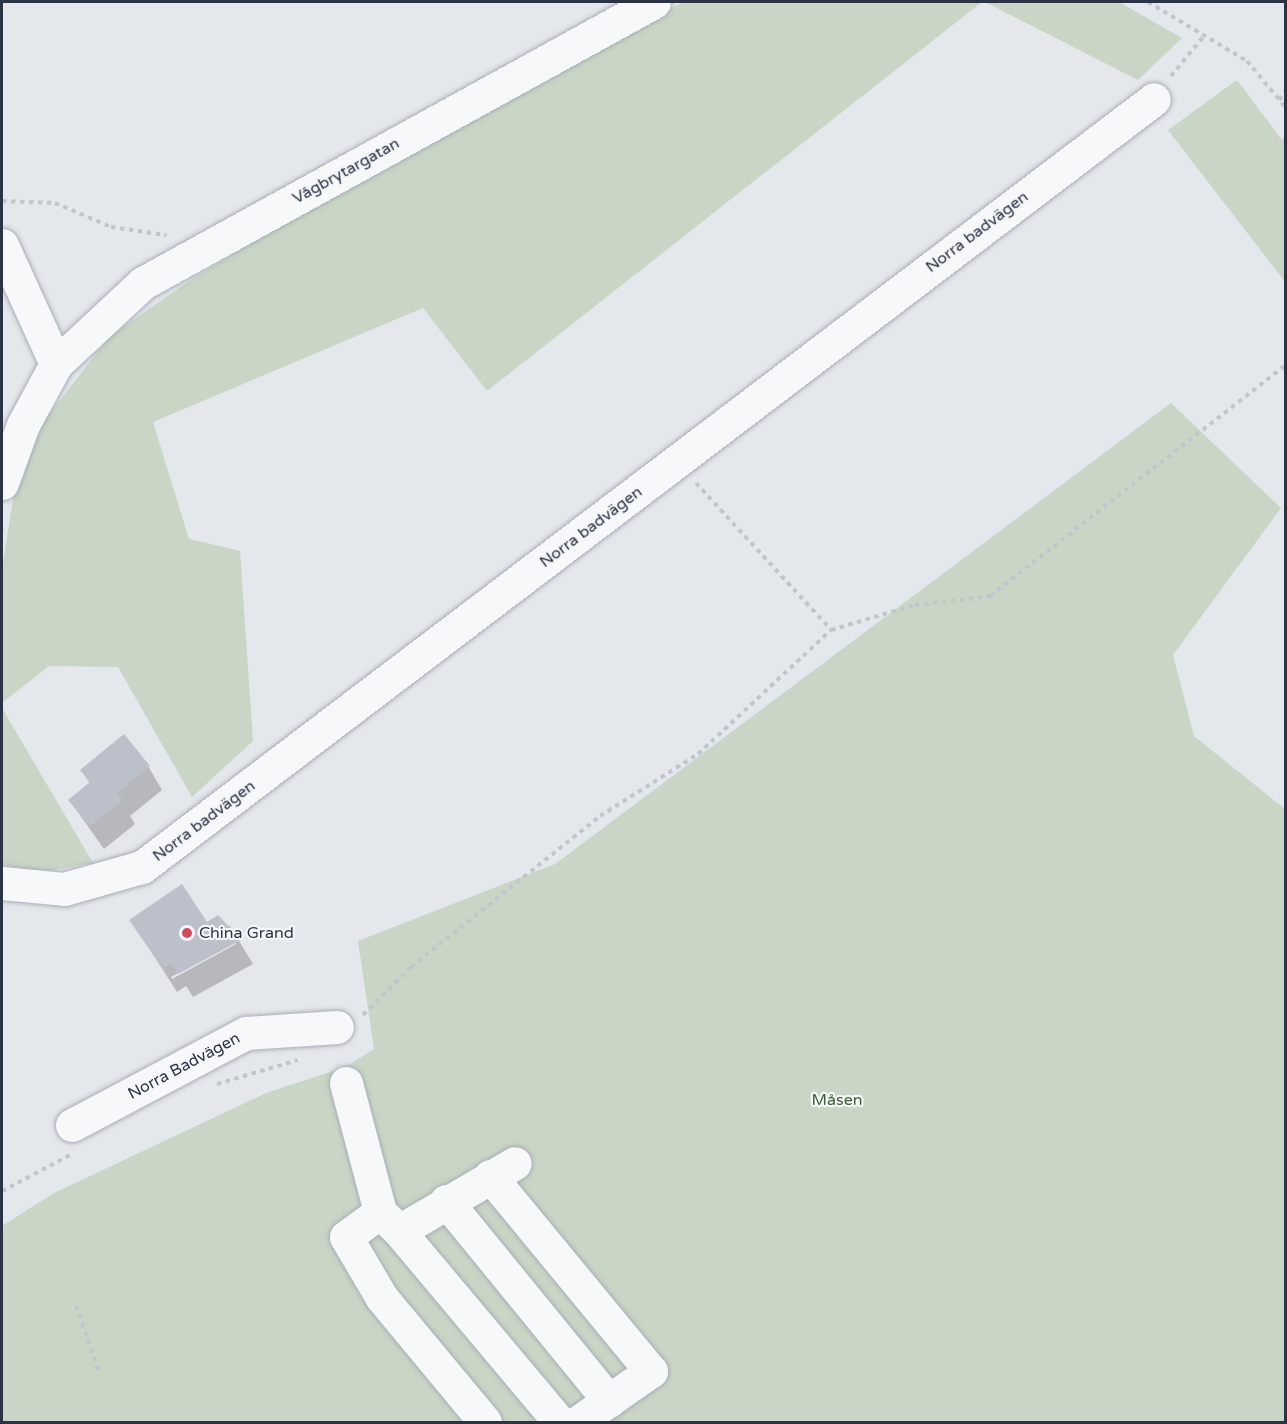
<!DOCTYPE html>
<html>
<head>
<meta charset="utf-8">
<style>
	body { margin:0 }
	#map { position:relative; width:1287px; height:1424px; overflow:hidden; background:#e4e7ec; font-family:"Varela Round",sans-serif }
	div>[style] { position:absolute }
	.green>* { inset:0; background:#c9d6c5 }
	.shadow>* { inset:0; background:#0003 }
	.building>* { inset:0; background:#bbc0ca }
	.path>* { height:4px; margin-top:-2px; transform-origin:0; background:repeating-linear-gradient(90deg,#c2c5cb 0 4.5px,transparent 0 9px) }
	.roads { filter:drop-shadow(0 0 2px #a9aeb7) drop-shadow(0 0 2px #a9aeb7) }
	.minor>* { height:33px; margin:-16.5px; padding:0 16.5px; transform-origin:16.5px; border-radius:16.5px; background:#f7f8fa }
	.dots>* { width:16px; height:16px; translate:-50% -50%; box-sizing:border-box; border:3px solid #f4f6f9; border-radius:50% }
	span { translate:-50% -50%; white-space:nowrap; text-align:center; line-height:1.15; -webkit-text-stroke:4.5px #f4f6f9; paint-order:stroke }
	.street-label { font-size:16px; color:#2b3445 }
	.poi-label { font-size:16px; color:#2b3445 }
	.left { translate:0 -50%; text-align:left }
	.park-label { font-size:16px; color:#3f6138 }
	.frame { position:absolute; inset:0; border:3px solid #2b3445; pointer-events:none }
</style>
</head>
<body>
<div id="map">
	<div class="green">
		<i style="clip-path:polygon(683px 2px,982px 2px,487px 391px,423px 308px,153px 422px,189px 539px,240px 551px,253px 741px,192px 797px,118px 667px,49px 666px,2px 703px,2px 569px,13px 499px,40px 426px,110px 336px,189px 281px,337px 192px)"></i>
		<i style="clip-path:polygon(985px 2px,1119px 2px,1182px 38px,1138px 80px)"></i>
		<i style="clip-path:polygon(1237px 80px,1282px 140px,1285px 136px,1285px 282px,1168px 130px)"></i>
		<i style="clip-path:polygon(1171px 403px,1281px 508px,1173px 655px,1194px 736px,1285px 809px,1285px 1422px,2px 1422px,2px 1226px,54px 1193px,266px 1093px,345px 1067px,374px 1049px,358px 941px,555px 864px)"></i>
		<i style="clip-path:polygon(2px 708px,93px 863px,37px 873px,2px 864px)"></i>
	</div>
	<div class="shadow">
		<i style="clip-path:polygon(148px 766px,162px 790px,130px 816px,135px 824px,104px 849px,70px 801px,90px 784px,82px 770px)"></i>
		<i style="clip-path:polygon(evenodd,131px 920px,230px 926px,253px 964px,193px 997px,186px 986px,177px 992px,131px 920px,236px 941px,236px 944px,172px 979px,171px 977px,236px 941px)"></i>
	</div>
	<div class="building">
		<i style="clip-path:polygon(124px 734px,150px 766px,117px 793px,123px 800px,90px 826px,68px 800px,90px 782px,80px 770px)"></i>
		<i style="clip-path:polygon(182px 884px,207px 922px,218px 915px,241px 940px,178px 974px,171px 963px,163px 969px,129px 920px)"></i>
	</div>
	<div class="path">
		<i style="left:1148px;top:2px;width:115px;rotate:30.8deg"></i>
		<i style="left:1247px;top:61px;width:61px;rotate:50.3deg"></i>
		<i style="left:1171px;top:76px;width:50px;rotate:-50.6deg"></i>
		<i style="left:1279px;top:100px;width:11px;rotate:-52deg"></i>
		<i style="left:2px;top:201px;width:53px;rotate:2.2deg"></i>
		<i style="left:55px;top:203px;width:61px;rotate:23.2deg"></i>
		<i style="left:111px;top:227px;width:56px;rotate:8.3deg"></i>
		<i style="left:696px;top:483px;width:200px;rotate:47.4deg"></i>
		<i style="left:363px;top:1015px;width:68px;rotate:-45deg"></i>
		<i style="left:411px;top:967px;width:242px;rotate:-38.6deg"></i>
		<i style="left:600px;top:816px;width:116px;rotate:-32.3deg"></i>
		<i style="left:698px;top:754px;width:182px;rotate:-43deg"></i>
		<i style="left:831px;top:630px;width:88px;rotate:-16.6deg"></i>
		<i style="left:915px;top:605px;width:76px;rotate:-6.8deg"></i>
		<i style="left:990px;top:596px;width:375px;rotate:-38deg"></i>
		<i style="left:217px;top:1084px;width:84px;rotate:-16.5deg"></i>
		<i style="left:2px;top:1191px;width:77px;rotate:-27.9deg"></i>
		<i style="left:76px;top:1306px;width:69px;rotate:70.5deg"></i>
	</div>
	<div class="roads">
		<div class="minor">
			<i style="left:2px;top:245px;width:131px;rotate:65.6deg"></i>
			<i style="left:2px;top:483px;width:62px;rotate:-70.1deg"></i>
			<i style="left:23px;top:425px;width:69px;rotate:-61.6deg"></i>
			<i style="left:56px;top:364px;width:119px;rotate:-43deg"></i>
			<i style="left:143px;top:283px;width:583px;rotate:-28.81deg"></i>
			<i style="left:2px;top:883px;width:62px;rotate:5.5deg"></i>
			<i style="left:64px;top:889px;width:81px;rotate:-15.8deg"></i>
			<i style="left:142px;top:867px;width:1270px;rotate:-37.19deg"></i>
			<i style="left:346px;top:1083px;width:133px;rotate:75.2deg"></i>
			<i style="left:380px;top:1212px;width:42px;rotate:143.7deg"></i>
			<i style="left:346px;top:1237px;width:71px;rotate:59.5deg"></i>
			<i style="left:382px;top:1298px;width:161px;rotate:50.3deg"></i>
			<i style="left:72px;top:1125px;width:197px;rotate:-27.9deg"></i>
			<i style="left:246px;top:1033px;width:91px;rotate:-3.8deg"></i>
			<i style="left:490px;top:1176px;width:253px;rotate:50.5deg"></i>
			<i style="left:651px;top:1371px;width:89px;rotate:145.1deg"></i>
			<i style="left:446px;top:1201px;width:258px;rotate:50.8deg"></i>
			<i style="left:385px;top:1217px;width:20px;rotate:45deg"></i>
			<i style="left:399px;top:1231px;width:134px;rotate:-30.4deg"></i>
			<i style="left:399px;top:1231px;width:249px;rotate:50deg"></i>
		</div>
	</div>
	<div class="dots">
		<i style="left:187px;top:933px;background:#d1495b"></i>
	</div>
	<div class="street-label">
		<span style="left:346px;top:171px;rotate:-29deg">Vågbrytargatan</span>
		<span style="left:977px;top:232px;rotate:-37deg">Norra badvägen</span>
		<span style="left:591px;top:527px;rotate:-37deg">Norra badvägen</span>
		<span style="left:204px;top:821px;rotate:-37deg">Norra badvägen</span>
		<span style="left:184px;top:1066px;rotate:-28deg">Norra Badvägen</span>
	</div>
	<div class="poi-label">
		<span class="left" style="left:199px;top:933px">China Grand</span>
	</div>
	<div class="park-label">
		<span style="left:837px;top:1100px">Måsen</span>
	</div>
	<div class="frame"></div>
</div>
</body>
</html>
